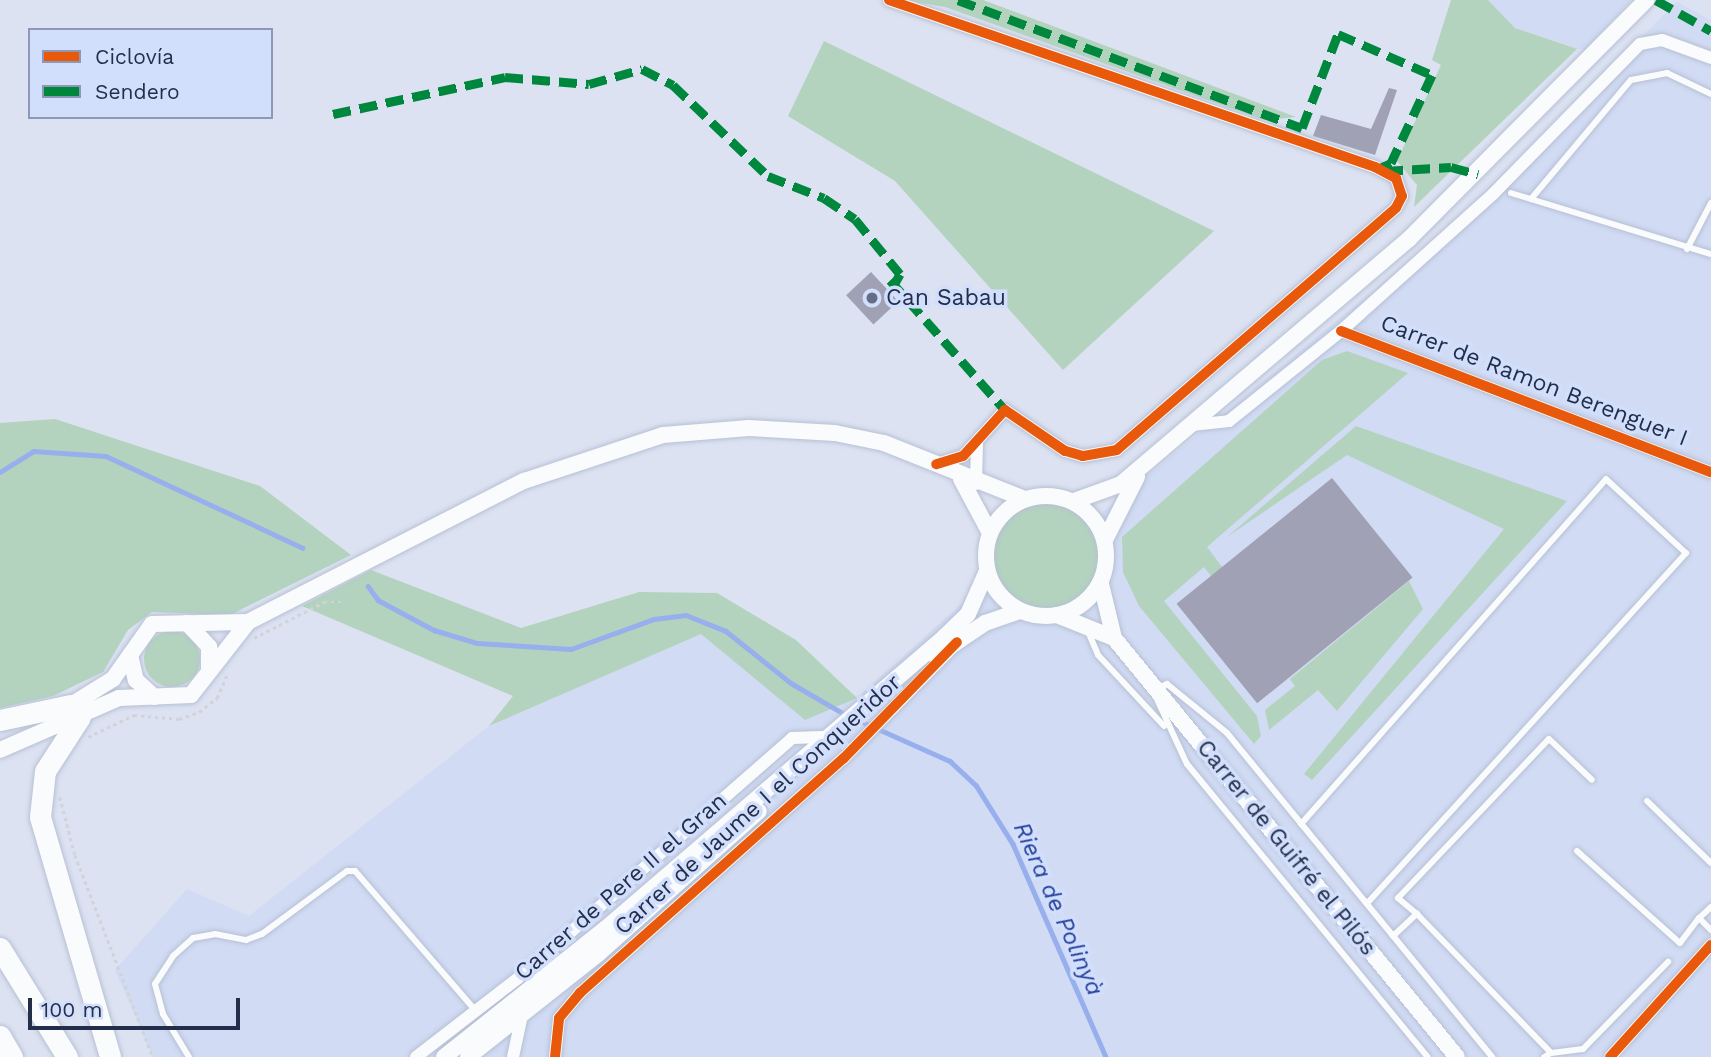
<!DOCTYPE html>
<html>
<head>
<meta charset="utf-8">
<style>
	body { margin:0 }
	#map { position:relative; width:1711px; height:1057px; overflow:hidden; background:#dce2f2; font-family:"Work Sans",sans-serif }
	div>[style] { position:absolute }
	.built>* { inset:0; background:#d1dbf4 }
	.green>* { inset:0; background:#b3d3bf }
	.round { border-radius:50% }
	.stream>* { height:4.5px; margin:-2.25px; padding:0 2.25px; transform-origin:2.25px; border-radius:2.25px; background:#97afec }
	.building>* { inset:0; background:#a0a1b5; transform-origin:0 0 }
	.path>* { height:2.5px; margin-top:-1.25px; transform-origin:0; background:repeating-linear-gradient(90deg,#d0d3d8 0 3.5px,transparent 0 7px) }
	.roads { filter:drop-shadow(0 0 2px #b7c0d3) drop-shadow(0 0 2px #b7c0d3) }
	.service>* { height:6px; margin:-3px; padding:0 3px; transform-origin:3px; border-radius:3px; background:#fafbfd }
	.minor>* { height:12px; margin:-6px; padding:0 6px; transform-origin:6px; border-radius:6px; background:#fafbfd }
	.secondary>* { height:16px; margin:-8px; padding:0 8px; transform-origin:8px; border-radius:8px; background:#fafbfd }
	.secondary>.ring { margin:-8px; padding:0; box-sizing:content-box; background:none; border:16px solid #fafbfd; border-radius:50% }
	.motorway>* { height:21px; margin:-10.5px; padding:0 10.5px; transform-origin:10.5px; border-radius:10.5px; background:#fafbfd }
	.quiet>* { height:9px; margin-top:-4.5px; transform-origin:0; background:repeating-linear-gradient(90deg,#00873e 0 18px,transparent 0 27px) }
	.cycleway>* { height:10px; margin:-5px; padding:0 5px; transform-origin:5px; border-radius:5px; background:#e8590c }
	.dots>* { width:19px; height:19px; translate:-50% -50%; box-sizing:border-box; border:4px solid #d2dffc; border-radius:50% }
	span { translate:-50% -50%; white-space:nowrap; text-align:center; line-height:1.15; -webkit-text-stroke:7px #d2dffc; paint-order:stroke }
	.poi-label { font-size:23px; color:#232e4a }
	.left { translate:0 -50%; text-align:left }
	.street-label { font-size:23px; color:#232e4a }
	.water-label { font-size:24px; color:#25409c; font-style:italic }
	.legend { position:absolute; left:28px; top:28px; width:245px; height:91px; box-sizing:border-box; background:#d2dffc; border:2px solid #8c98b5; margin:0; padding:9px 12px; list-style:none; font-size:21px; color:#232e4a }
	.legend li { display:flex; align-items:center; gap:14px; height:35px }
	.legend b { width:35px; border:2px solid #8c98b5 }
	.scale { position:absolute; left:28px; top:998px; width:212px; height:32px; box-sizing:border-box; border:4px solid #232e4a; border-top:0; padding-left:9px; font-size:21px; line-height:24px; white-space:nowrap; color:#232e4a; -webkit-text-stroke:5px #d2dffc; paint-order:stroke }
</style>
</head>
<body>
<div id="map">
	<div class="built">
		<i style="clip-path:polygon(1488px 0,1631px 0,1586px 49px,1577px 49px,1515px 28px)"></i>
		<i style="clip-path:polygon(1677px 2px,1711px 20px,1711px 1057px,153px 1057px,115px 970px,187px 889px,249px 916px,489px 726px,701px 633px,804px 719px,857px 698px,959px 606px,1087px 525px,1435px 240px)"></i>
	</div>
	<div class="green">
		<i style="clip-path:polygon(905px 0,983px 0,1296px 117px,1264px 120px,945px 7px)"></i>
		<i style="clip-path:polygon(1451px 0,1488px 0,1515px 28px,1577px 49px,1414px 207px,1417px 185px,1397px 161px,1441px 65px,1432px 60px)"></i>
		<i style="clip-path:polygon(824px 41px,1214px 231px,1063px 370px,895px 181px,788px 116px)"></i>
		<i style="clip-path:polygon(1347px 351px,1408px 373px,1207px 547px,1223px 568px,1212px 577px,1204px 567px,1164px 601px,1257px 716px,1261px 736px,1254px 744px,1139px 606px,1123px 572px,1122px 537px,1322px 360px)"></i>
		<i style="clip-path:polygon(55px 419px,260px 486px,351px 555px,230px 615px,152px 612px,128px 630px,103px 672px,53px 696px,0 708px,0 423px)"></i>
		<i style="clip-path:polygon(1356px 426px,1567px 501px,1312px 780px,1304px 774px,1504px 529px,1347px 455px,1227px 537px)"></i>
		<i class="round" style="left:986px;top:496px;width:120px;height:120px"></i>
		<i style="clip-path:polygon(371px 570px,521px 628px,639px 592px,717px 593px,796px 640px,857px 698px,805px 720px,701px 634px,489px 726px,513px 696px,302px 606px)"></i>
		<i style="clip-path:polygon(1409px 581px,1423px 609px,1337px 711px,1318px 690px,1269px 730px,1265px 710px,1295px 686px,1290px 679px)"></i>
		<i class="round" style="left:144px;top:631px;width:56px;height:56px"></i>
	</div>
	<div class="stream">
		<i style="left:0;top:472px;width:39px;rotate:-32deg"></i>
		<i style="left:33px;top:451px;width:73px;rotate:3.9deg"></i>
		<i style="left:106px;top:456px;width:217px;rotate:25deg"></i>
		<i style="left:368px;top:586px;width:17px;rotate:54deg"></i>
		<i style="left:378px;top:600px;width:64px;rotate:28.2deg"></i>
		<i style="left:434px;top:630px;width:45px;rotate:16.8deg"></i>
		<i style="left:477px;top:643px;width:94px;rotate:3.7deg"></i>
		<i style="left:571px;top:649px;width:88px;rotate:-19.9deg"></i>
		<i style="left:654px;top:619px;width:32px;rotate:-7deg"></i>
		<i style="left:686px;top:615px;width:43px;rotate:21.8deg"></i>
		<i style="left:726px;top:631px;width:83px;rotate:38.7deg"></i>
		<i style="left:791px;top:683px;width:66px;rotate:30.1deg"></i>
		<i style="left:856px;top:719px;width:103px;rotate:24.1deg"></i>
		<i style="left:950px;top:761px;width:35px;rotate:43deg"></i>
		<i style="left:976px;top:785px;width:70px;rotate:57.9deg"></i>
		<i style="left:1013px;top:844px;width:232px;rotate:66.4deg"></i>
	</div>
	<div class="building">
		<i style="clip-path:polygon(1389px 88px,1397px 90px,1375px 155px,1313px 136px,1321px 115px,1371px 129px)"></i>
		<i style="left:871px;top:272px;width:40px;height:34px;rotate:47deg"></i>
		<i style="left:1332px;top:478px;width:128px;height:200px;rotate:51deg"></i>
	</div>
	<div class="path">
		<i style="left:254px;top:638px;width:79px;rotate:-27.2deg"></i>
		<i style="left:324px;top:602px;width:17px"></i>
		<i style="left:88px;top:737px;width:51px;rotate:-25.6deg"></i>
		<i style="left:134px;top:715px;width:45px;rotate:5.1deg"></i>
		<i style="left:179px;top:719px;width:21px;rotate:-19deg"></i>
		<i style="left:199px;top:712px;width:23px;rotate:-38deg"></i>
		<i style="left:217px;top:698px;width:28px;rotate:-67deg"></i>
		<i style="left:60px;top:797px;width:60px;rotate:75.5deg"></i>
		<i style="left:75px;top:855px;width:217px;rotate:68.9deg"></i>
	</div>
	<div class="roads">
		<div class="service">
			<i style="left:1511px;top:193px;width:209px;rotate:17deg"></i>
			<i style="left:1531px;top:199px;width:155px;rotate:-50deg"></i>
			<i style="left:1631px;top:80px;width:37px;rotate:-11deg"></i>
			<i style="left:1667px;top:73px;width:49px;rotate:25.5deg"></i>
			<i style="left:1687px;top:249px;width:52px;rotate:-62.4deg"></i>
			<i style="left:1087px;top:629px;width:28px;rotate:67deg"></i>
			<i style="left:1098px;top:655px;width:97px;rotate:47.1deg"></i>
			<i style="left:1158px;top:688px;width:10px;rotate:-24deg"></i>
			<i style="left:1167px;top:684px;width:77px;rotate:39.2deg"></i>
			<i style="left:1227px;top:733px;width:419px;rotate:50.7deg"></i>
			<i style="left:1156px;top:697px;width:74px;rotate:65.2deg"></i>
			<i style="left:1187px;top:764px;width:379px;rotate:50.6deg"></i>
			<i style="left:1647px;top:801px;width:89px;rotate:44.1deg"></i>
			<i style="left:1301px;top:824px;width:460px;rotate:-48.5deg"></i>
			<i style="left:1606px;top:479px;width:109px;rotate:42.8deg"></i>
			<i style="left:1686px;top:553px;width:474px;rotate:132.3deg"></i>
			<i style="left:1577px;top:851px;width:138px;rotate:41.8deg"></i>
			<i style="left:1680px;top:943px;width:31px;rotate:-53deg"></i>
			<i style="left:1711px;top:907px;width:16px;rotate:137deg"></i>
			<i style="left:1699px;top:918px;width:17px;rotate:45deg"></i>
			<i style="left:1417px;top:914px;width:193px;rotate:46deg"></i>
			<i style="left:1551px;top:1053px;width:8px;rotate:150deg"></i>
			<i style="left:1393px;top:936px;width:33px;rotate:-43deg"></i>
			<i style="left:1417px;top:914px;width:25px;rotate:-140deg"></i>
			<i style="left:1398px;top:898px;width:219px;rotate:-46.5deg"></i>
			<i style="left:1549px;top:739px;width:59px;rotate:43.6deg"></i>
			<i style="left:1551px;top:1053px;width:32px;rotate:-7deg"></i>
			<i style="left:1583px;top:1049px;width:122px;rotate:-45.7deg"></i>
			<i style="left:189px;top:1057px;width:50px;rotate:-121.2deg"></i>
			<i style="left:163px;top:1014px;width:31px;rotate:-105deg"></i>
			<i style="left:155px;top:984px;width:33px;rotate:-57deg"></i>
			<i style="left:173px;top:956px;width:27px;rotate:-42deg"></i>
			<i style="left:193px;top:938px;width:22px;rotate:-10deg"></i>
			<i style="left:215px;top:934px;width:32px;rotate:11deg"></i>
			<i style="left:246px;top:940px;width:17px;rotate:-21deg"></i>
			<i style="left:262px;top:934px;width:106px;rotate:-36.5deg"></i>
			<i style="left:347px;top:871px;width:8px"></i>
			<i style="left:355px;top:871px;width:185px;rotate:49.2deg"></i>
		</div>
		<div class="minor">
			<i style="left:889px;top:0;width:514px;rotate:18.96deg"></i>
			<i style="left:1375px;top:167px;width:24px;rotate:28deg"></i>
			<i style="left:1396px;top:178px;width:19px;rotate:72deg"></i>
			<i style="left:1402px;top:196px;width:13px;rotate:117deg"></i>
			<i style="left:1396px;top:208px;width:369px;rotate:139.1deg"></i>
			<i style="left:1117px;top:450px;width:35px;rotate:170deg"></i>
			<i style="left:1083px;top:456px;width:19px;rotate:-164deg"></i>
			<i style="left:1065px;top:451px;width:73px;rotate:-145.7deg"></i>
			<i style="left:1005px;top:410px;width:62px;rotate:132.4deg"></i>
			<i style="left:963px;top:456px;width:27px;rotate:163deg"></i>
			<i style="left:1341px;top:331px;width:396px;rotate:20.9deg"></i>
			<i style="left:1192px;top:425px;width:37px;rotate:-6deg"></i>
			<i style="left:1229px;top:421px;width:144px;rotate:-38.8deg"></i>
			<i style="left:1341px;top:331px;width:205px;rotate:-42deg"></i>
			<i style="left:1493px;top:194px;width:210px;rotate:-45.6deg"></i>
			<i style="left:1640px;top:44px;width:22px;rotate:-10deg"></i>
			<i style="left:1662px;top:40px;width:52px;rotate:20.2deg"></i>
			<i style="left:976px;top:484px;width:40px;rotate:-88.6deg"></i>
			<i style="left:416px;top:1057px;width:128px;rotate:-37.7deg"></i>
			<i style="left:517px;top:979px;width:366px;rotate:-41.2deg"></i>
			<i style="left:792px;top:738px;width:37px;rotate:-2deg"></i>
			<i style="left:513px;top:1057px;width:43px;rotate:-77.9deg"></i>
			<i style="left:555px;top:1057px;width:39px;rotate:-84deg"></i>
			<i style="left:559px;top:1018px;width:33px;rotate:-50deg"></i>
			<i style="left:580px;top:993px;width:352px;rotate:-41.7deg"></i>
			<i style="left:843px;top:759px;width:154px;rotate:-45.5deg"></i>
			<i style="left:1610px;top:1057px;width:151px;rotate:-48deg"></i>
		</div>
		<div class="secondary">
			<i style="left:961px;top:479px;width:61px;rotate:61.8deg"></i>
			<i class="ring" style="left:986px;top:496px;width:104px;height:104px"></i>
			<i style="left:1074px;top:501px;width:50px;rotate:-19.9deg"></i>
			<i style="left:1121px;top:484px;width:378px;rotate:-40.4deg"></i>
			<i style="left:1409px;top:239px;width:337px;rotate:-45.2deg"></i>
			<i style="left:1105px;top:540px;width:71px;rotate:-63.1deg"></i>
			<i style="left:1101px;top:584px;width:56px;rotate:76.5deg"></i>
			<i style="left:1114px;top:638px;width:541px;rotate:50.7deg"></i>
			<i style="left:1057px;top:615px;width:61px;rotate:22deg"></i>
			<i style="left:187px;top:623px;width:33px;rotate:47deg"></i>
			<i style="left:209px;top:647px;width:21px;rotate:90deg"></i>
			<i style="left:130px;top:655px;width:26px;rotate:77deg"></i>
			<i style="left:136px;top:680px;width:25px;rotate:43deg"></i>
			<i style="left:936px;top:656px;width:59px;rotate:-34deg"></i>
			<i style="left:985px;top:623px;width:37px;rotate:-19deg"></i>
			<i style="left:63px;top:710px;width:59px;rotate:-31.8deg"></i>
			<i style="left:113px;top:679px;width:67px;rotate:-54.7deg"></i>
			<i style="left:152px;top:624px;width:96px;rotate:-1.2deg"></i>
			<i style="left:0;top:750px;width:130px;rotate:-23.6deg"></i>
			<i style="left:119px;top:698px;width:72px;rotate:-2.4deg"></i>
			<i style="left:191px;top:695px;width:93px;rotate:-52deg"></i>
			<i style="left:248px;top:622px;width:310px;rotate:-27.1deg"></i>
			<i style="left:524px;top:481px;width:146px;rotate:-18.3deg"></i>
			<i style="left:663px;top:435px;width:86px;rotate:-4.7deg"></i>
			<i style="left:749px;top:428px;width:86px;rotate:3.3deg"></i>
			<i style="left:835px;top:433px;width:50px;rotate:11.5deg"></i>
			<i style="left:884px;top:443px;width:152px;rotate:21.7deg"></i>
			<i style="left:444px;top:1057px;width:206px;rotate:-38.5deg"></i>
			<i style="left:605px;top:929px;width:440px;rotate:-40.7deg"></i>
			<i style="left:939px;top:642px;width:40px;rotate:-44deg"></i>
			<i style="left:968px;top:614px;width:47px;rotate:-66.2deg"></i>
			<i style="left:468px;top:1057px;width:166px;rotate:-38.4deg"></i>
			<i style="left:598px;top:954px;width:215px;rotate:-41.6deg"></i>
		</div>
		<div class="motorway">
			<i style="left:80px;top:717px;width:64px;rotate:122.9deg"></i>
			<i style="left:45px;top:771px;width:46px;rotate:96.2deg"></i>
			<i style="left:40px;top:817px;width:250px;rotate:73.7deg"></i>
			<i style="left:0;top:720px;width:72px;rotate:-12.1deg"></i>
			<i style="left:0;top:948px;width:128px;rotate:58.4deg"></i>
			<i style="left:0;top:1036px;width:24px;rotate:60deg"></i>
		</div>
	</div>
	<div class="quiet">
		<i style="left:958px;top:0;width:367px;rotate:20.4deg"></i>
		<i style="left:1302px;top:128px;width:101px;rotate:-69deg"></i>
		<i style="left:1338px;top:34px;width:103px;rotate:23.6deg"></i>
		<i style="left:1432px;top:75px;width:97px;rotate:115deg"></i>
		<i style="left:1391px;top:163px;width:14px;rotate:155deg"></i>
		<i style="left:1656px;top:0;width:63px;rotate:29.4deg"></i>
		<i style="left:333px;top:114px;width:176px;rotate:-12.1deg"></i>
		<i style="left:505px;top:77px;width:84px;rotate:4.8deg"></i>
		<i style="left:589px;top:84px;width:55px;rotate:-15.8deg"></i>
		<i style="left:642px;top:69px;width:35px;rotate:27deg"></i>
		<i style="left:673px;top:85px;width:132px;rotate:43.8deg"></i>
		<i style="left:768px;top:176px;width:60px;rotate:21.4deg"></i>
		<i style="left:824px;top:198px;width:37px;rotate:34deg"></i>
		<i style="left:855px;top:219px;width:71px;rotate:50.7deg"></i>
		<i style="left:900px;top:274px;width:13px;rotate:119deg"></i>
		<i style="left:1385px;top:171px;width:66px;rotate:-3.5deg"></i>
		<i style="left:1451px;top:167px;width:28px;rotate:15deg"></i>
		<i style="left:890px;top:280px;width:174px;rotate:48.5deg"></i>
	</div>
	<div class="cycleway">
		<i style="left:889px;top:0;width:514px;rotate:18.96deg"></i>
		<i style="left:1375px;top:167px;width:24px;rotate:28deg"></i>
		<i style="left:1396px;top:178px;width:19px;rotate:72deg"></i>
		<i style="left:1402px;top:196px;width:13px;rotate:117deg"></i>
		<i style="left:1396px;top:208px;width:369px;rotate:139.1deg"></i>
		<i style="left:1117px;top:450px;width:35px;rotate:170deg"></i>
		<i style="left:1083px;top:456px;width:19px;rotate:-164deg"></i>
		<i style="left:1065px;top:451px;width:73px;rotate:-145.7deg"></i>
		<i style="left:1005px;top:410px;width:62px;rotate:132.4deg"></i>
		<i style="left:963px;top:456px;width:28px;rotate:163deg"></i>
		<i style="left:1341px;top:331px;width:396px;rotate:20.9deg"></i>
		<i style="left:555px;top:1057px;width:39px;rotate:-84deg"></i>
		<i style="left:559px;top:1018px;width:33px;rotate:-50deg"></i>
		<i style="left:580px;top:993px;width:352px;rotate:-41.7deg"></i>
		<i style="left:843px;top:759px;width:163px;rotate:-45.7deg"></i>
		<i style="left:1610px;top:1057px;width:151px;rotate:-48deg"></i>
	</div>
	<div class="dots">
		<i style="left:872px;top:298px;background:#646d85"></i>
	</div>
	<div class="poi-label">
		<span class="left" style="left:886px;top:298px">Can Sabau</span>
	</div>
	<div class="street-label">
		<span style="left:1534px;top:381px;rotate:21deg">Carrer de Ramon Berenguer I</span>
		<span style="left:758px;top:805px;rotate:-42deg">Carrer de Jaume I el Conqueridor</span>
		<span style="left:1286px;top:848px;rotate:51deg">Carrer de Guifré el Pilós</span>
		<span style="left:621px;top:887px;rotate:-41deg">Carrer de Pere II el Gran</span>
	</div>
	<div class="water-label">
		<span style="left:1058px;top:909px;rotate:66deg">Riera de Polinyà</span>
	</div>
	<ul class="legend">
	<li><b style="height:9px;background:#e8590c"></b>Ciclovía</li>
	<li><b style="height:9px;background:#00873e"></b>Sendero</li>
	</ul>
	<div class="scale">100 m</div>
</div>
</body>
</html>
